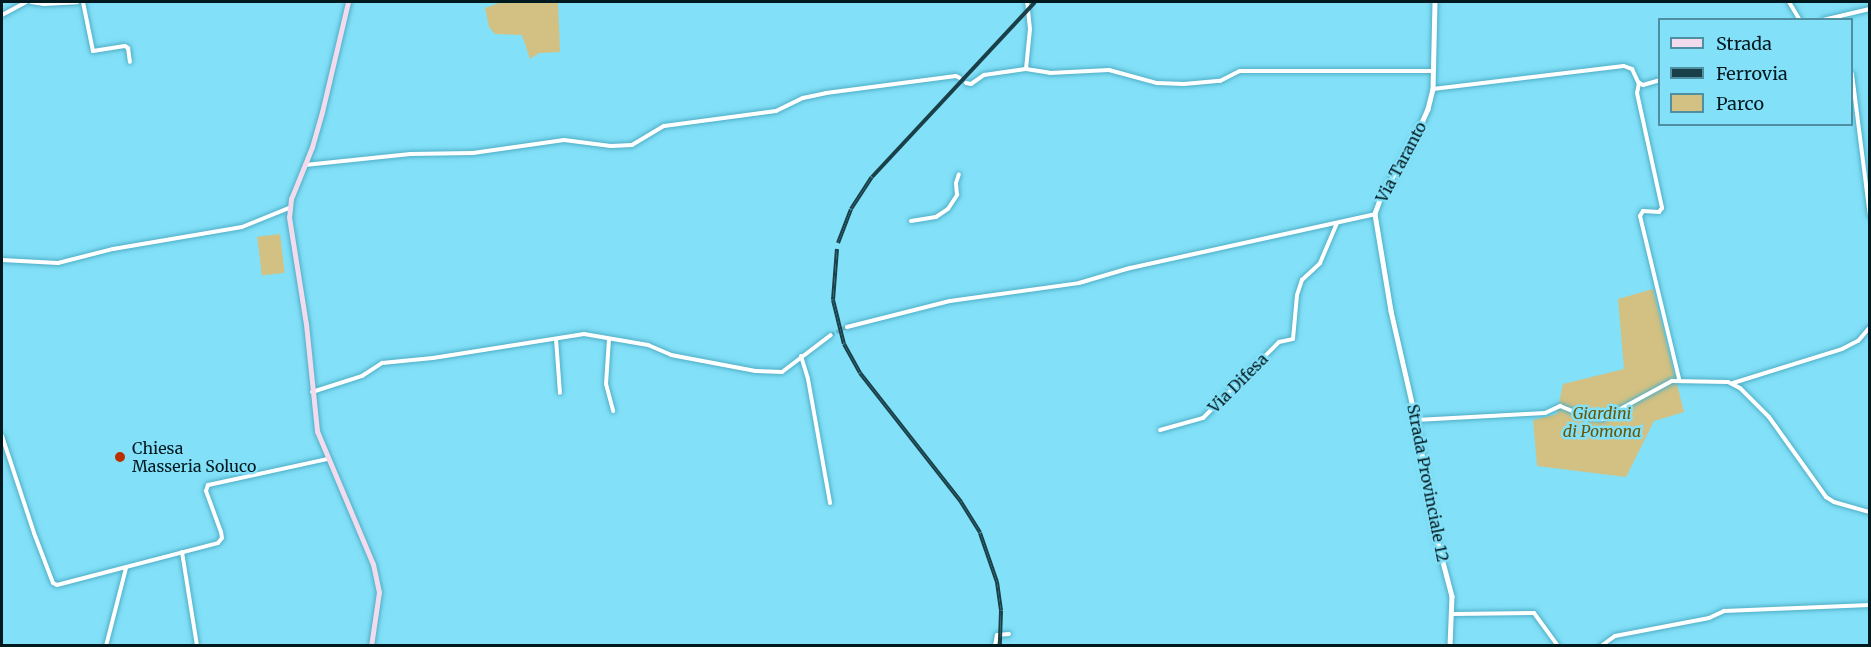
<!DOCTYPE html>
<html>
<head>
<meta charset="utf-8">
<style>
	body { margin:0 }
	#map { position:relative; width:1871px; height:647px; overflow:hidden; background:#82e0f8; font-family:Merriweather,serif }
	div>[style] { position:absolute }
	.green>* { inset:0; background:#d2c182; transform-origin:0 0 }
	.minor-tunnel>* { height:4px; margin-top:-2px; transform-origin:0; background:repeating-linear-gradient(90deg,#68b8cd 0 4px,transparent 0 6px) }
	.roads { filter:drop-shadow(0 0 2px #4eaec5) drop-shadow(0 0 2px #4eaec5) }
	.minor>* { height:4px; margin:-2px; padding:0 2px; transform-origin:2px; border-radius:2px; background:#fff }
	.tertiary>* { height:4.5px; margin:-2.25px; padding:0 2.25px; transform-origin:2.25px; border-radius:2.25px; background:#fff }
	.secondary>* { height:5px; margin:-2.5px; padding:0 2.5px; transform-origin:2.5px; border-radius:2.5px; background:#f1dbec }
	.rail>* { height:4px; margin-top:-2px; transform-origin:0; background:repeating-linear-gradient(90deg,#82e0f8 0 4.5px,#194049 0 9px); box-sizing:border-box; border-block:2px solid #194049 }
	.dots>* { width:16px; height:16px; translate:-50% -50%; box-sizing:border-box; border:3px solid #82e0f8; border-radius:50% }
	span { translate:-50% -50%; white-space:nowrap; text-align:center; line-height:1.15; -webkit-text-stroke:5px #82e0f8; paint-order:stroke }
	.street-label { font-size:16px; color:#00191f }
	.park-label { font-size:16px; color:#675500; font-style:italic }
	.poi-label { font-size:16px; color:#00191f }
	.left { translate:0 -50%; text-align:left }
	.frame { position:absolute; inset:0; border:3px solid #00191f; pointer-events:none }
	.legend { position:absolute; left:1658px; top:18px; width:195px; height:108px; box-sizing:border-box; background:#82e0f8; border:2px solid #4e90a1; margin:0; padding:8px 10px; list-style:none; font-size:18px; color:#00191f }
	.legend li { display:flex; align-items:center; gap:12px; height:30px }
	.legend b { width:30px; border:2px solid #4e90a1 }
</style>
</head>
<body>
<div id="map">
	<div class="green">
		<i style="clip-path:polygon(502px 2px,558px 2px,560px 52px,539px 53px,530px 59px,522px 35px,495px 34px,489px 27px,485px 8px)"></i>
		<i style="left:280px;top:234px;width:39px;height:23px;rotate:83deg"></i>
		<i style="clip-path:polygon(1653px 289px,1684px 412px,1654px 421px,1626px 477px,1537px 466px,1533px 420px,1557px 414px,1563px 384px,1624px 369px,1618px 299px)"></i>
	</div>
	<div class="minor-tunnel">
		<i style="left:831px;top:335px;width:18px;rotate:-27deg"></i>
	</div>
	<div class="roads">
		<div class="minor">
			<i style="left:31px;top:2px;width:13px;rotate:9deg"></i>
			<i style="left:44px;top:4px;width:33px;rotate:-3deg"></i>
			<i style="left:83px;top:2px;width:50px;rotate:78.5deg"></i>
			<i style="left:93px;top:51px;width:32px;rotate:-9deg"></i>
			<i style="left:125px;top:46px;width:4px;rotate:34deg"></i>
			<i style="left:128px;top:48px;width:14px;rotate:82deg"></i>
			<i style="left:1789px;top:2px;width:21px;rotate:59deg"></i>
			<i style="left:2px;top:15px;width:27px;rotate:-28deg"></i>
			<i style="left:1823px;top:20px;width:48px;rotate:-13.2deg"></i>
			<i style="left:1026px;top:69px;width:40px;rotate:-84.3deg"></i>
			<i style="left:1030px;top:29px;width:27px;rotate:-96deg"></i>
			<i style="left:1852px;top:74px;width:143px;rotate:82.8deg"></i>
			<i style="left:966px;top:83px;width:5px;rotate:11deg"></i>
			<i style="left:971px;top:84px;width:16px;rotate:-35deg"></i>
			<i style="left:984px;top:75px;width:42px;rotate:-8.1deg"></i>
			<i style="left:1026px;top:69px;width:24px;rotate:9deg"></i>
			<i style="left:1050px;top:73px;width:59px;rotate:-2.9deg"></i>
			<i style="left:1109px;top:70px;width:50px;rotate:15.2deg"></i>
			<i style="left:1157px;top:83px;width:27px;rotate:2deg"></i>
			<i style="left:1184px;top:84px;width:36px;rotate:-5deg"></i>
			<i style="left:1220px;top:81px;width:22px;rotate:-27deg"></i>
			<i style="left:1240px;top:71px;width:193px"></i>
			<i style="left:1639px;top:83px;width:10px;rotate:101deg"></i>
			<i style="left:1637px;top:93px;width:118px;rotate:77.7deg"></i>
			<i style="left:1662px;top:208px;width:5px;rotate:127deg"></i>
			<i style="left:1659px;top:212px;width:16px;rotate:-176deg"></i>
			<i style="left:1643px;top:211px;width:6px;rotate:121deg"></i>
			<i style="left:1640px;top:216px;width:168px;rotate:76.5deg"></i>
			<i style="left:1433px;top:89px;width:192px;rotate:-6.9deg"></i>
			<i style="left:1624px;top:66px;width:9px;rotate:21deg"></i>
			<i style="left:1632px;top:69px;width:14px;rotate:65deg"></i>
			<i style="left:1638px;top:82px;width:6px;rotate:31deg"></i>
			<i style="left:1643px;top:85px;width:18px;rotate:-16deg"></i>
			<i style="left:305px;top:165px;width:106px;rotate:-6deg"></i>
			<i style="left:410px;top:154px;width:63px;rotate:-0.9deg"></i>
			<i style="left:473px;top:153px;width:92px;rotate:-8.1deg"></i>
			<i style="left:564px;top:140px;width:47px;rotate:7.3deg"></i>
			<i style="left:611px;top:146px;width:21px;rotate:-3deg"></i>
			<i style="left:632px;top:145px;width:37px;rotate:-31deg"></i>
			<i style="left:664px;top:126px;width:113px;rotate:-7.6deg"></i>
			<i style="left:776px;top:111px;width:30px;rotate:-26deg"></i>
			<i style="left:803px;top:98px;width:24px;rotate:-12deg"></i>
			<i style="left:826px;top:93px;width:131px;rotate:-7.5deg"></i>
			<i style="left:956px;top:76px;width:4px;rotate:27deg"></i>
			<i style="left:911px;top:221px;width:25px;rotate:-9deg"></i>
			<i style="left:936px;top:217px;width:14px;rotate:-34deg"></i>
			<i style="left:948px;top:209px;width:17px;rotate:-57deg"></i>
			<i style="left:957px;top:195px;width:12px;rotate:-95deg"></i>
			<i style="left:956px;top:183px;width:9px;rotate:-72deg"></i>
			<i style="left:2px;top:260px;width:56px;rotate:3.1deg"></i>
			<i style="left:58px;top:263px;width:57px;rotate:-14.3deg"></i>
			<i style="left:113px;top:249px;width:131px;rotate:-9.7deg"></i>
			<i style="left:242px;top:227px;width:51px;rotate:-22deg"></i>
			<i style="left:847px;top:327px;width:106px;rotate:-14.2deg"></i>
			<i style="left:950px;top:301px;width:130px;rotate:-7.9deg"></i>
			<i style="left:1079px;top:283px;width:53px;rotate:-16.4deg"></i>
			<i style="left:1130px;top:268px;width:251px;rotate:-12.4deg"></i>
			<i style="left:556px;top:339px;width:54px;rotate:85.8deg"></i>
			<i style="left:609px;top:339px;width:45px;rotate:93.8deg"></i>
			<i style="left:606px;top:384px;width:28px;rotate:75deg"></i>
			<i style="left:801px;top:356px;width:24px;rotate:73deg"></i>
			<i style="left:808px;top:379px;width:126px;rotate:79.9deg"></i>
			<i style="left:1733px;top:383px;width:114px;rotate:-17.3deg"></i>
			<i style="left:1842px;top:349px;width:18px;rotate:-27deg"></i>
			<i style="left:1858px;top:341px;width:18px;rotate:-49deg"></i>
			<i style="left:312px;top:392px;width:52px;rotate:-17.7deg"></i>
			<i style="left:362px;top:376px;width:24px;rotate:-33deg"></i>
			<i style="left:382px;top:363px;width:51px;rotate:-5.6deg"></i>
			<i style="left:433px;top:358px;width:153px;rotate:-9deg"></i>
			<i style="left:584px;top:334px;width:65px;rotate:9.8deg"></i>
			<i style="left:648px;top:345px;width:25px;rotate:23deg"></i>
			<i style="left:671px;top:355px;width:86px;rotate:10.7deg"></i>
			<i style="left:756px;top:371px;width:26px;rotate:2deg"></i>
			<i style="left:782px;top:372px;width:61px;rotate:-37.1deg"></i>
			<i style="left:1416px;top:420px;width:129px;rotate:-3.1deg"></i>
			<i style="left:1545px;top:413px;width:17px;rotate:-25deg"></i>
			<i style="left:1560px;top:406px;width:29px;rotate:22deg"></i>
			<i style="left:1587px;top:417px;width:15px;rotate:8deg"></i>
			<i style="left:1602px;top:419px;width:80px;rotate:-28.5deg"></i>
			<i style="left:1672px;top:381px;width:56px;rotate:1deg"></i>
			<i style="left:1728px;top:382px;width:13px;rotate:27deg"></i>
			<i style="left:1740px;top:388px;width:41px;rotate:45deg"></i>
			<i style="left:1769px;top:417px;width:98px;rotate:54.5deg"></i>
			<i style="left:1826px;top:497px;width:9px;rotate:32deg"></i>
			<i style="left:1834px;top:502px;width:37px;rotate:16deg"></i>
			<i style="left:1160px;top:430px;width:45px;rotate:-15.6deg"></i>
			<i style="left:1203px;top:418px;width:107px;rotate:-45deg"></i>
			<i style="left:1279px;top:342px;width:14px;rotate:-12deg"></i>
			<i style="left:1293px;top:339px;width:44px;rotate:-84.8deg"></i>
			<i style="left:1297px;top:295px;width:16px;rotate:-72deg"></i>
			<i style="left:1302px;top:280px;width:25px;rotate:-43deg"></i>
			<i style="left:1320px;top:263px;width:43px;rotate:-67deg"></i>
			<i style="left:2px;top:436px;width:102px;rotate:71.7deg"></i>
			<i style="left:34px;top:533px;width:53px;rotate:69.2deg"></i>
			<i style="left:53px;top:583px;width:4px;rotate:27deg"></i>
			<i style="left:57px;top:585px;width:166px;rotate:-14.6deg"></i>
			<i style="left:218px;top:543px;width:6px;rotate:-51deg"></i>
			<i style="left:222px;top:538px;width:6px;rotate:-99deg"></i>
			<i style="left:221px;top:532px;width:44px;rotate:-110.1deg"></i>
			<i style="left:206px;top:491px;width:6px;rotate:-72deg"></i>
			<i style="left:208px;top:485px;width:122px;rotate:-12.3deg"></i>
			<i style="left:182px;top:552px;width:95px;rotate:80.9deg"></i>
			<i style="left:1453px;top:614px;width:81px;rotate:-0.7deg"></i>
			<i style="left:1534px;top:613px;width:41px;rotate:54deg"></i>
			<i style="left:106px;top:646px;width:81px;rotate:-75.6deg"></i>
			<i style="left:995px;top:646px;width:11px;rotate:-80deg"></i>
			<i style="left:997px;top:635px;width:12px;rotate:-5deg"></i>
			<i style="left:1601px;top:646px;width:17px;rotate:-36deg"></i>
			<i style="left:1615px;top:636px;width:96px;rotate:-10.8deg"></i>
			<i style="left:1709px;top:618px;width:17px;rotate:-25deg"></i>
			<i style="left:1724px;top:611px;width:146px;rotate:-2.4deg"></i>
		</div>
		<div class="tertiary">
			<i style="left:1435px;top:2px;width:87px;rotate:91.3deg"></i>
			<i style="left:1433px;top:89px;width:21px;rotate:104deg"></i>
			<i style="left:1428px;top:109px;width:27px;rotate:114deg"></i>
			<i style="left:1417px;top:134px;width:76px;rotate:119.3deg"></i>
			<i style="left:1380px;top:200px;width:15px;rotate:110deg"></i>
			<i style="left:1375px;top:214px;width:98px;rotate:80.6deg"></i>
			<i style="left:1391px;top:311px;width:112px;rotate:77.1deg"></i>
			<i style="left:1416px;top:420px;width:121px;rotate:80deg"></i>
			<i style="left:1437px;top:539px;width:59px;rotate:75.3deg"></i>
			<i style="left:1452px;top:596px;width:50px;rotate:92.3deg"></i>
		</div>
		<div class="secondary">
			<i style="left:348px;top:2px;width:113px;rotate:103.3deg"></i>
			<i style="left:322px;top:112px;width:36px;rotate:106deg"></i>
			<i style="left:312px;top:147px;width:56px;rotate:112deg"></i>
			<i style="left:291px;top:199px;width:18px;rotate:96deg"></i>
			<i style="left:289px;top:217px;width:108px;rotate:81deg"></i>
			<i style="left:306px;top:324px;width:108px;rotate:84.1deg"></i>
			<i style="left:317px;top:431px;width:144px;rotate:67.2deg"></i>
			<i style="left:373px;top:564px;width:29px;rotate:78deg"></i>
			<i style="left:379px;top:592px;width:55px;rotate:98.4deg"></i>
		</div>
	</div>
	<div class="rail">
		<i style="left:838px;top:243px;width:36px;rotate:-69deg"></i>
		<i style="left:851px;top:209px;width:38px;rotate:-57deg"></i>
		<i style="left:872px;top:177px;width:239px;rotate:-47deg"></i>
		<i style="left:837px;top:249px;width:51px;rotate:94.5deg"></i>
		<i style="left:833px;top:300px;width:45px;rotate:76deg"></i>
		<i style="left:844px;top:344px;width:33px;rotate:61deg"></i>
		<i style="left:860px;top:373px;width:164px;rotate:51.9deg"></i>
		<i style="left:961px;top:502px;width:36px;rotate:58deg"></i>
		<i style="left:980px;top:533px;width:52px;rotate:70.9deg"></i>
		<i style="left:997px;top:582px;width:29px;rotate:82deg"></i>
		<i style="left:1001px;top:611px;width:35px;rotate:92deg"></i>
	</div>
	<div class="dots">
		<i style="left:120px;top:457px;background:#b92f00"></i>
	</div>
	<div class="street-label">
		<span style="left:1401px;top:162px;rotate:-62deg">Via Taranto</span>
		<span style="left:1238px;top:383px;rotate:-45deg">Via Difesa</span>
		<span style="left:1428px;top:483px;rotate:79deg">Strada Provinciale 12</span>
	</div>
	<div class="park-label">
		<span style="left:1602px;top:422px">Giardini<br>di Pomona</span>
	</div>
	<div class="poi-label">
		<span class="left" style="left:132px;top:457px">Chiesa<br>Masseria Soluco</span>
	</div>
	<div class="frame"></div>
	<ul class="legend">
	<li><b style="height:8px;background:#f1dbec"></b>Strada</li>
	<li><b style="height:8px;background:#194049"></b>Ferrovia</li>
	<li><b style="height:16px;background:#d2c182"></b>Parco</li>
	</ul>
</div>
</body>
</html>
